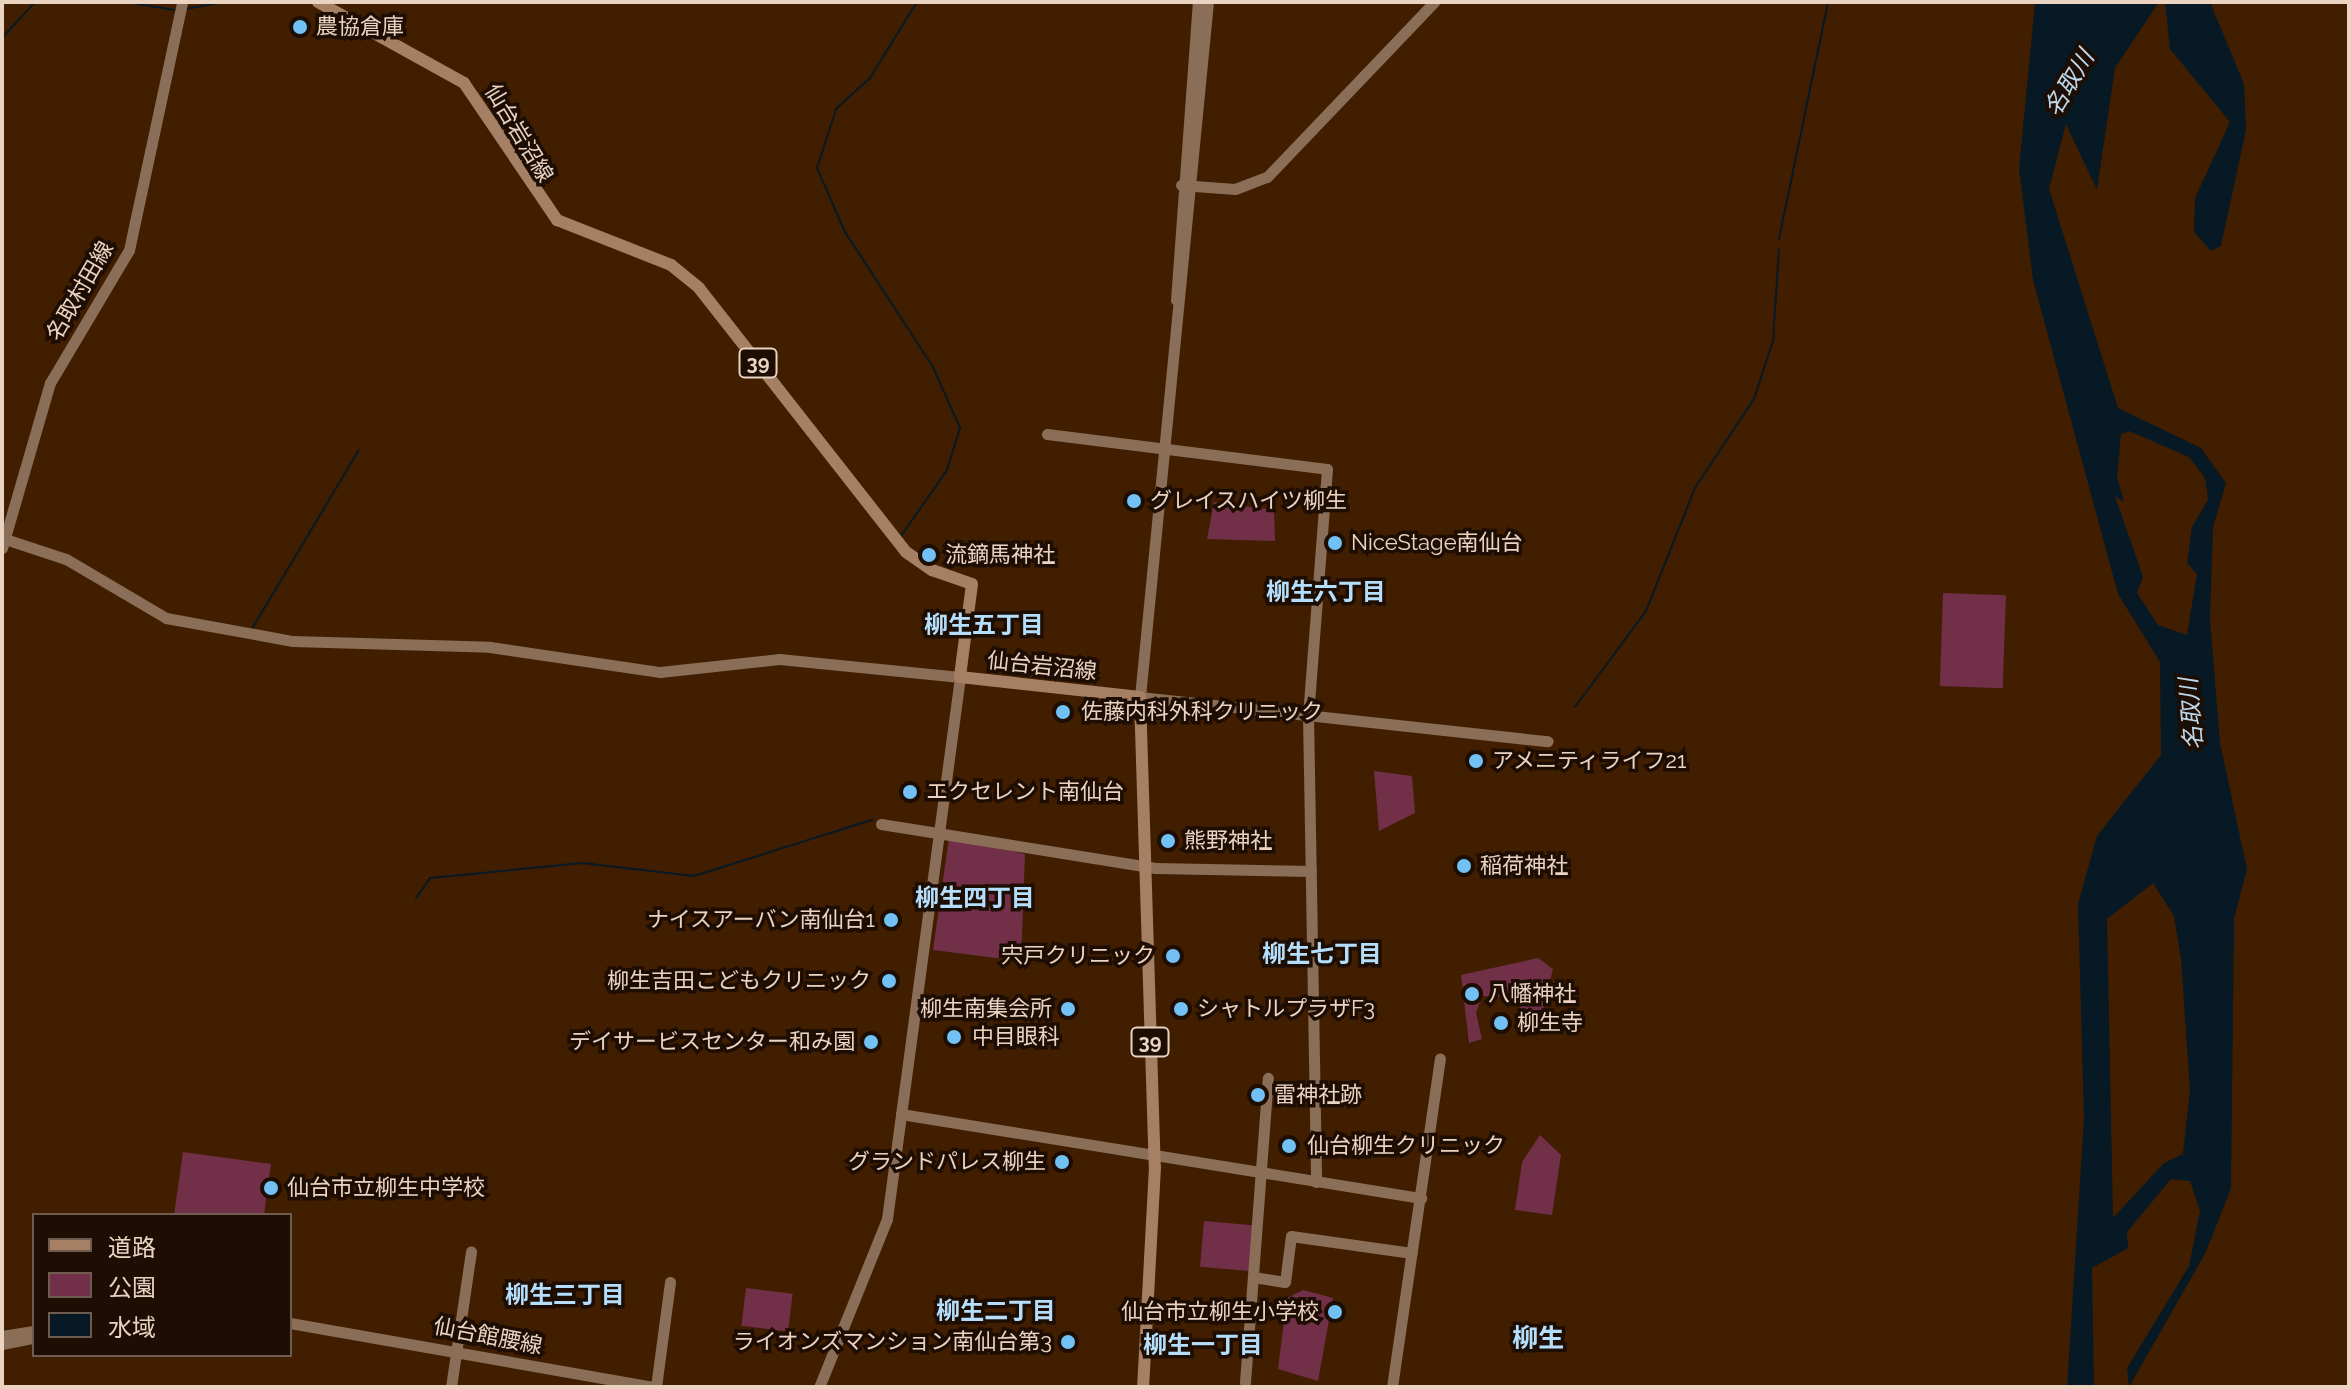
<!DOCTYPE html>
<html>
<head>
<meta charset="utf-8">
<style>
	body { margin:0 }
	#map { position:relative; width:2351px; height:1389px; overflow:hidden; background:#411e00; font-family:Raleway,"Noto Sans JP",sans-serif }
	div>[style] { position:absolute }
	.green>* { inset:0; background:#712f48; transform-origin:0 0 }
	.water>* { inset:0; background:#071924 }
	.stream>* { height:2px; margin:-1px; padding:0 1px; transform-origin:1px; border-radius:1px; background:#071924 }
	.secondary>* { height:11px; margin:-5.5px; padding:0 5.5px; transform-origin:5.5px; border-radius:5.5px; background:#8a6e58 }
	.primary>* { height:12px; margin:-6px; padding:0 6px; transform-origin:6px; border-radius:6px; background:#a58065 }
	.dots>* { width:22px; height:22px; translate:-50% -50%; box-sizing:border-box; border:4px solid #1d0d03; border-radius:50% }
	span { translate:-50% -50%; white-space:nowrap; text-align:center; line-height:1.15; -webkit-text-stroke:7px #1d0d03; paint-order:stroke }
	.shield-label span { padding:2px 6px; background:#1d0d03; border:2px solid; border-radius:6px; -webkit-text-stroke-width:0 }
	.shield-label { font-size:20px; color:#ebd3c2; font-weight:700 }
	.poi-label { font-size:22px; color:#ebd3c2 }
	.left { translate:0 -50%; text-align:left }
	.right { translate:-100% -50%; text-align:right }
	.street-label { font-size:22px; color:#ebd3c2 }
	.water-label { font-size:24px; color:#bed8eb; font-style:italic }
	.neighbourhood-label { font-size:24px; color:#b4defb; font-weight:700 }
	.quarter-label { font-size:26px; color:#b4defb; font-weight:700 }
	.frame { position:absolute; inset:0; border:4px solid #ebd3c2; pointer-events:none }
	.legend { position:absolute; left:32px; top:1213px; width:260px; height:144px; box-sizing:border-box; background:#1d0d03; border:2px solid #6f5c4f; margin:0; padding:10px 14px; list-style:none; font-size:24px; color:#ebd3c2 }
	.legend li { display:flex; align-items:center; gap:16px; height:40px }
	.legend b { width:40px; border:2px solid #6f5c4f }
</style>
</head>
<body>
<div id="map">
	<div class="green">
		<i style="clip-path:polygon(1214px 502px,1274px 510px,1275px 541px,1207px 539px)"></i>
		<i style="left:1943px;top:593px;width:63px;height:93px;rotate:2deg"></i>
		<i style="clip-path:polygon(1374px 771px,1412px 776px,1415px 813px,1379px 831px)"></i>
		<i style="clip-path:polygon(949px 838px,1025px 854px,1021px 961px,933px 950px)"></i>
		<i style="clip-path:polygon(1538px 958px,1553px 969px,1542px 1014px,1519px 1012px,1521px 998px,1482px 996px,1476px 1013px,1482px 1039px,1469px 1043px,1461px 975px)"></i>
		<i style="clip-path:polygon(1540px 1135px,1561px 1155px,1552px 1215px,1515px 1210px,1522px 1162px)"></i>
		<i style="clip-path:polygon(183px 1152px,271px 1164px,264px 1215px,174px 1215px)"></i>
		<i style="left:1204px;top:1221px;width:49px;height:46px;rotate:5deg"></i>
		<i style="left:746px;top:1288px;width:47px;height:38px;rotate:7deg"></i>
		<i style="clip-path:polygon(1303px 1290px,1333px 1298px,1318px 1381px,1278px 1369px,1287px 1298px)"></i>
	</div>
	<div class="water">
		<i style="clip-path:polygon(evenodd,2035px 2px,2159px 2px,2115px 68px,2097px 190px,2066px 124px,2049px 189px,2118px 408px,2201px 448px,2226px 483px,2213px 528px,2210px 619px,2220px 743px,2247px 869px,2234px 919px,2231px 1188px,2206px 1252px,2129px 1387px,2127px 1368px,2189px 1266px,2200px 1211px,2190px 1181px,2171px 1179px,2127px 1232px,2128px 1248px,2092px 1268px,2094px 1387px,2067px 1387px,2084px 1119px,2078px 904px,2097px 836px,2161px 755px,2160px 662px,2118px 594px,2033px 280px,2019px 169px,2035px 2px,2129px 431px,2189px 457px,2205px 478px,2208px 500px,2192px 527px,2187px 563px,2197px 574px,2187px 635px,2158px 625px,2137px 593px,2143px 577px,2115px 496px,2124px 502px,2117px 477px,2121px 434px,2129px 431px,2035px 2px,2153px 883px,2174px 916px,2181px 959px,2190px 1090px,2183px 1154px,2164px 1163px,2113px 1218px,2107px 919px,2153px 883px)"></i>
		<i style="clip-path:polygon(2165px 2px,2210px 2px,2244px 84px,2246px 130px,2221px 246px,2211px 251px,2194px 232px,2195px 198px,2230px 122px,2170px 49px)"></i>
	</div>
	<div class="stream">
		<i style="left:125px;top:2px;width:51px;rotate:9.1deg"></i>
		<i style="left:332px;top:2px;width:1px"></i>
		<i style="left:185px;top:9px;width:39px;rotate:-10deg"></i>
		<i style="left:2px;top:38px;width:49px;rotate:-47.5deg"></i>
		<i style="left:1779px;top:239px;width:242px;rotate:-78.3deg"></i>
		<i style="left:901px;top:536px;width:80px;rotate:-55.1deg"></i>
		<i style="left:947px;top:470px;width:44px;rotate:-72.8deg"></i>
		<i style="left:960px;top:428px;width:67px;rotate:-113.9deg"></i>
		<i style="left:933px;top:367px;width:161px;rotate:-123.1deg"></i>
		<i style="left:845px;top:232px;width:70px;rotate:-113.6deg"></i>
		<i style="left:817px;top:168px;width:62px;rotate:-72.1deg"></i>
		<i style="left:836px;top:109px;width:46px;rotate:-42.4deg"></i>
		<i style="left:870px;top:78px;width:89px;rotate:-58.3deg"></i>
		<i style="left:253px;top:627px;width:206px;rotate:-59.1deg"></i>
		<i style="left:1575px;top:707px;width:119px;rotate:-53.5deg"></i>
		<i style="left:1646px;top:611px;width:132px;rotate:-68.3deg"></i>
		<i style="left:1695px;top:488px;width:107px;rotate:-56.5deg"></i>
		<i style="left:1754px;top:399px;width:61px;rotate:-71.9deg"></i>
		<i style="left:1773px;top:341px;width:92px;rotate:-86.3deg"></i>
		<i style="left:416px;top:898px;width:24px;rotate:-55deg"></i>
		<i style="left:430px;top:878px;width:153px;rotate:-5.6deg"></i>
		<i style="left:582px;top:863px;width:113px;rotate:6.6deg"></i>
		<i style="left:694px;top:876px;width:187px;rotate:-17.5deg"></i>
	</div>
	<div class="secondary">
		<i style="left:1208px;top:2px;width:698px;rotate:95.59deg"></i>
		<i style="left:1140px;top:697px;width:410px;rotate:6.2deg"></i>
		<i style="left:1181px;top:185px;width:54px;rotate:4.2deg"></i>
		<i style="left:1235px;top:189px;width:34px;rotate:-21deg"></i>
		<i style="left:1267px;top:177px;width:242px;rotate:-46.3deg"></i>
		<i style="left:1176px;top:300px;width:299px;rotate:-85.8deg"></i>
		<i style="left:1047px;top:434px;width:282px;rotate:7.1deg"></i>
		<i style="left:1327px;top:469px;width:247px;rotate:94.4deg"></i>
		<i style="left:1308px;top:715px;width:467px;rotate:89deg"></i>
		<i style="left:2px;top:538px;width:67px;rotate:18.2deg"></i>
		<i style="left:66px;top:559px;width:116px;rotate:30.5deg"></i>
		<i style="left:166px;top:618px;width:129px;rotate:10.3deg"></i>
		<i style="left:293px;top:641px;width:197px;rotate:1.7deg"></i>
		<i style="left:490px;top:647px;width:172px;rotate:8.4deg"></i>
		<i style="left:660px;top:672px;width:120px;rotate:-6.2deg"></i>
		<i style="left:779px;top:659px;width:182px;rotate:5.7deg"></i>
		<i style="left:960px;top:677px;width:547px;rotate:97.67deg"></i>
		<i style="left:887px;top:1219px;width:181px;rotate:112deg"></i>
		<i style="left:2px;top:548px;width:172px;rotate:-73.8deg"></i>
		<i style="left:50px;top:383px;width:155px;rotate:-59.3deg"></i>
		<i style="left:129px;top:250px;width:254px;rotate:-77.9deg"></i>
		<i style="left:881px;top:824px;width:278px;rotate:9.1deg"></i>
		<i style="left:1156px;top:868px;width:155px;rotate:1.1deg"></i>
		<i style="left:901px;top:1114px;width:527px;rotate:9.18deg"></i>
		<i style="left:1253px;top:1277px;width:32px;rotate:9deg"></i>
		<i style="left:1285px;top:1282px;width:46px;rotate:-82.6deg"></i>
		<i style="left:1291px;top:1236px;width:122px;rotate:8deg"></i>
		<i style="left:290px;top:1323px;width:370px;rotate:10deg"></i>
		<i style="left:2px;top:1336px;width:32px;rotate:-9deg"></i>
		<i style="left:2px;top:1344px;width:33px;rotate:-11deg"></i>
		<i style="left:1245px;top:1382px;width:305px;rotate:-85.7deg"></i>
		<i style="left:451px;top:1387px;width:137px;rotate:-81.6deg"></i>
		<i style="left:656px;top:1387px;width:106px;rotate:-82.4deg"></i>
		<i style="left:1392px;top:1387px;width:332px;rotate:-81.7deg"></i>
	</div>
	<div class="primary">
		<i style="left:318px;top:2px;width:167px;rotate:29deg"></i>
		<i style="left:464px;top:83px;width:166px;rotate:55.8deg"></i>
		<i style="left:557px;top:220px;width:123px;rotate:21.5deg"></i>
		<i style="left:671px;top:265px;width:36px;rotate:39deg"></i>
		<i style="left:699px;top:288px;width:335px;rotate:51.9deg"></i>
		<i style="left:906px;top:552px;width:32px;rotate:35deg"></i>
		<i style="left:932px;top:570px;width:42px;rotate:19.3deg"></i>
		<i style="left:972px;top:584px;width:94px;rotate:97.4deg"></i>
		<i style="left:960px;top:677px;width:181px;rotate:6.3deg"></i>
		<i style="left:1140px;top:697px;width:470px;rotate:88.2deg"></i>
		<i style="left:1155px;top:1167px;width:220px;rotate:93.1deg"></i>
	</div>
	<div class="dots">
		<i style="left:300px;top:27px;background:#71c1f5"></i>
		<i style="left:1134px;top:501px;background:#71c1f5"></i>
		<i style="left:1335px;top:543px;background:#71c1f5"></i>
		<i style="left:929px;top:555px;background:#71c1f5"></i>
		<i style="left:1063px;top:712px;background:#71c1f5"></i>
		<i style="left:1476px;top:761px;background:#71c1f5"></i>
		<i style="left:910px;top:792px;background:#71c1f5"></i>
		<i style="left:1168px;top:841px;background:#71c1f5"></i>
		<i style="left:1464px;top:866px;background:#71c1f5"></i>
		<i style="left:891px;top:920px;background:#71c1f5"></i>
		<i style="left:1173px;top:956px;background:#71c1f5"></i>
		<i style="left:889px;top:981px;background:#71c1f5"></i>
		<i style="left:1472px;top:994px;background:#71c1f5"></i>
		<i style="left:1068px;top:1009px;background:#71c1f5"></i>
		<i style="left:1181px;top:1009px;background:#71c1f5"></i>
		<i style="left:1501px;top:1023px;background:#71c1f5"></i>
		<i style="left:954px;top:1037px;background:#71c1f5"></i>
		<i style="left:871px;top:1042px;background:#71c1f5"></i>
		<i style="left:1258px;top:1095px;background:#71c1f5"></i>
		<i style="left:1289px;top:1146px;background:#71c1f5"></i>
		<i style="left:1062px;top:1162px;background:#71c1f5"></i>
		<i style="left:271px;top:1188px;background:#71c1f5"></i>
		<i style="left:1335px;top:1312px;background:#71c1f5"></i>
		<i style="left:1068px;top:1342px;background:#71c1f5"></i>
	</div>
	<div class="shield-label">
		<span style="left:758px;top:363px">39</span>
		<span style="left:1150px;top:1042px">39</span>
	</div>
	<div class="poi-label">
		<span class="left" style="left:316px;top:27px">農協倉庫</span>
		<span class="left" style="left:1150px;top:501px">グレイスハイツ柳生</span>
		<span class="left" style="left:1351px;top:543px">NiceStage南仙台</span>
		<span class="left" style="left:945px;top:555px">流鏑馬神社</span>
		<span class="left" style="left:1081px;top:712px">佐藤内科外科クリニック</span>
		<span class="left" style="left:1492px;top:761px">アメニティライフ21</span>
		<span class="left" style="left:926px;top:792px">エクセレント南仙台</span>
		<span class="left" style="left:1184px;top:841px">熊野神社</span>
		<span class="left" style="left:1480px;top:866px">稲荷神社</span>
		<span class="right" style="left:875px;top:920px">ナイスアーバン南仙台1</span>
		<span class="right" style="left:1155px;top:956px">宍戸クリニック</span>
		<span class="right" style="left:871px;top:981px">柳生吉田こどもクリニック</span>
		<span class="left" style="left:1488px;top:994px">八幡神社</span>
		<span class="right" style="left:1052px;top:1009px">柳生南集会所</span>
		<span class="left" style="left:1197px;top:1009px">シャトルプラザF3</span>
		<span class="left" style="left:1517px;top:1023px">柳生寺</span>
		<span class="left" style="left:972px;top:1037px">中目眼科</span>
		<span class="right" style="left:855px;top:1042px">デイサービスセンター和み園</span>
		<span class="left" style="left:1274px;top:1095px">雷神社跡</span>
		<span class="left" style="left:1307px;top:1146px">仙台柳生クリニック</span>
		<span class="right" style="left:1046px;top:1162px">グランドパレス柳生</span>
		<span class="left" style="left:287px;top:1188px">仙台市立柳生中学校</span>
		<span class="right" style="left:1319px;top:1312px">仙台市立柳生小学校</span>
		<span class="right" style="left:1052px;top:1342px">ライオンズマンション南仙台第3</span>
	</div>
	<div class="street-label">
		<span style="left:519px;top:133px;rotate:59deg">仙台岩沼線</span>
		<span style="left:80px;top:291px;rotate:-60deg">名取村田線</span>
		<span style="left:1042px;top:666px;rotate:6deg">仙台岩沼線</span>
		<span style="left:488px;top:1336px;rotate:11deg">仙台館腰線</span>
	</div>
	<div class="water-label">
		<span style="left:2069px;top:83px;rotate:-59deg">名取川</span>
		<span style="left:2191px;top:714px;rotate:-95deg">名取川</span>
	</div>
	<div class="neighbourhood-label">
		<span style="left:1326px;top:592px">柳生六丁目</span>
		<span style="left:984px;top:625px">柳生五丁目</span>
		<span style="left:975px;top:898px">柳生四丁目</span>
		<span style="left:1322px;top:954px">柳生七丁目</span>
		<span style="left:565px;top:1295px">柳生三丁目</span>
		<span style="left:996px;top:1311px">柳生二丁目</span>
		<span style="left:1203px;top:1345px">柳生一丁目</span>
	</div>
	<div class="quarter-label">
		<span style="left:1538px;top:1339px">柳生</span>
	</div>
	<div class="frame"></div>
	<ul class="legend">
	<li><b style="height:10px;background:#a58065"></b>道路</li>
	<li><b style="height:22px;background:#712f48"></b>公園</li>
	<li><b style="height:22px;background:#071924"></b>水域</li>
	</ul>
</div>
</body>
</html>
